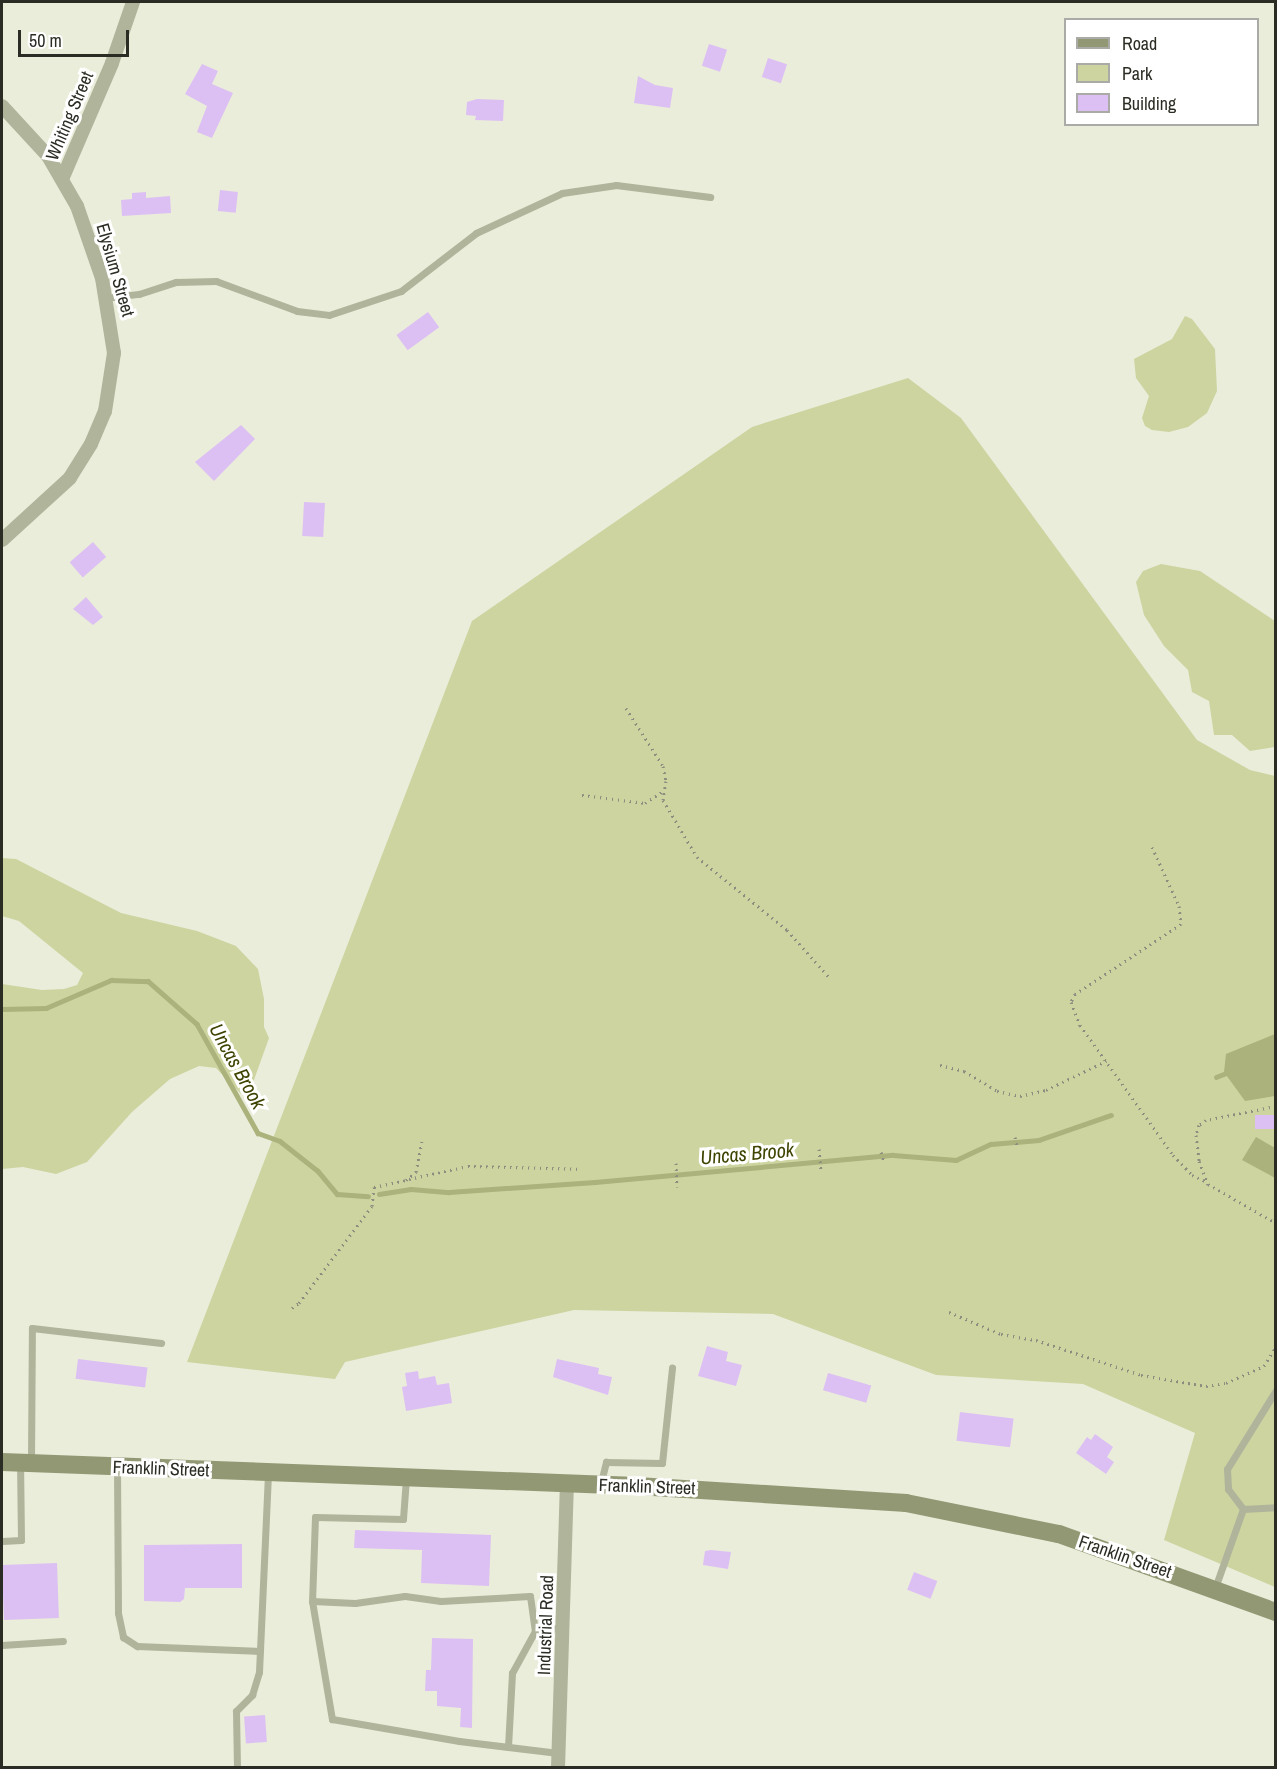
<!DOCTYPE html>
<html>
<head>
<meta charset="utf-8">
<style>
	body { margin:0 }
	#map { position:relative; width:1277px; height:1769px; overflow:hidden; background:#eaedda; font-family:"Archivo Narrow",sans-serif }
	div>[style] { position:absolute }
	.green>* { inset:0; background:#cdd4a0 }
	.water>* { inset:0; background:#abb27b }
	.stream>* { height:4.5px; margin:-2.25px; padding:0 2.25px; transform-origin:2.25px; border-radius:2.25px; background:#abb27b }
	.building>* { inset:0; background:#ddc0f3; transform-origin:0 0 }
	.path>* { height:3px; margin-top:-1.5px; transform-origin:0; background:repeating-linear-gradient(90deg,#8b8d7f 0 1.5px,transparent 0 6px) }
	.lane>* { height:7px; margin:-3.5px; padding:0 3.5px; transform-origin:3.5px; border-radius:3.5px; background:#b0b49b }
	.street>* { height:14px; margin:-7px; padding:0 7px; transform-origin:7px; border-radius:7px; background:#b0b49b }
	.secondary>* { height:18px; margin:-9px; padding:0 9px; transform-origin:9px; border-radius:9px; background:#939874 }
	span { translate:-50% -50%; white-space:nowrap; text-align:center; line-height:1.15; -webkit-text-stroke:6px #fff; paint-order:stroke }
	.street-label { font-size:18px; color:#2b2c24 }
	.water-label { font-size:20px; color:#3e4300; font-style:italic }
	.frame { position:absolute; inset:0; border:3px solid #2b2c24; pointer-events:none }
	.legend { position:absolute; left:1064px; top:18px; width:195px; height:108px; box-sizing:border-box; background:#fff; border:2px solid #aaaba7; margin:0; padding:8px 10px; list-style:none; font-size:18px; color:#2b2c24 }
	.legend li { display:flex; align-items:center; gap:12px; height:30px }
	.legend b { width:30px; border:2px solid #aaaba7 }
	.scale { position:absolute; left:18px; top:30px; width:111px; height:27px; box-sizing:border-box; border:3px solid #2b2c24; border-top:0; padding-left:8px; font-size:18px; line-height:21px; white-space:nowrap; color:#2b2c24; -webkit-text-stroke:4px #fff; paint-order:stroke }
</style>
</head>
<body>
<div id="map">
	<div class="green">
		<i style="clip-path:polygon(1185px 316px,1192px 319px,1215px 349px,1217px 391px,1207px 413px,1188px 427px,1169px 432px,1152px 430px,1145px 426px,1142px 418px,1149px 396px,1136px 378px,1134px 359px,1172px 339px)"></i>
		<i style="clip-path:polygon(908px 378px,961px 418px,1197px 740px,1250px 770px,1275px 776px,1275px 1587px,1164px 1540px,1195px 1433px,1083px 1384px,936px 1375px,773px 1314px,574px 1310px,345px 1362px,335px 1379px,187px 1362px,472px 621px,752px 427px)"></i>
		<i style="clip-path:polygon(1161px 564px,1200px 571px,1275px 621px,1275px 747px,1250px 751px,1232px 735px,1214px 735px,1209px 701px,1192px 692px,1188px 670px,1164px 646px,1144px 615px,1136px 582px,1143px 571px)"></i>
		<i style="clip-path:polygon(2px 858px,16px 859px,121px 913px,197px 931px,236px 946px,258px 969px,264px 999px,264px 1027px,269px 1038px,250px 1091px,241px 1094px,216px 1068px,199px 1066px,170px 1079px,132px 1112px,87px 1162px,56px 1174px,23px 1167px,2px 1169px,2px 984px,42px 990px,64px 989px,77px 985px,83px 973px,19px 921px,2px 916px)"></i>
	</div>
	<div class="water">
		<i style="clip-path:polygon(1275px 1034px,1275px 1096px,1245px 1101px,1224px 1072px,1226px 1054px)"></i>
		<i style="clip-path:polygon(1256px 1137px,1275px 1148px,1275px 1178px,1242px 1160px)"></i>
	</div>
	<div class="stream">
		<i style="left:2px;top:1009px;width:44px;rotate:-1.3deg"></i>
		<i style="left:46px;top:1008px;width:71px;rotate:-23.3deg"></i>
		<i style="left:111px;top:980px;width:37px;rotate:2deg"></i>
		<i style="left:148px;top:981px;width:65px;rotate:41.3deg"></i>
		<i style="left:197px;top:1024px;width:125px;rotate:60.8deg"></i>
		<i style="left:258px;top:1133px;width:23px;rotate:20deg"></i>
		<i style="left:280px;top:1141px;width:48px;rotate:38.3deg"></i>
		<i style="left:318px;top:1171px;width:30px;rotate:50deg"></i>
		<i style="left:337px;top:1194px;width:31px;rotate:4deg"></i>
		<i style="left:1216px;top:1077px;width:14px;rotate:-21deg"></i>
		<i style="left:379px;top:1194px;width:32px;rotate:-9deg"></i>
		<i style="left:411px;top:1189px;width:38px;rotate:5deg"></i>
		<i style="left:449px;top:1192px;width:146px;rotate:-3.9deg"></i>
		<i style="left:595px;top:1182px;width:299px;rotate:-5.2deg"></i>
		<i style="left:893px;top:1155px;width:63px;rotate:4.5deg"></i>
		<i style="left:956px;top:1160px;width:38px;rotate:-25deg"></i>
		<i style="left:991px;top:1144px;width:48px;rotate:-4.8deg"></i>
		<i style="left:1039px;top:1140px;width:76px;rotate:-19.1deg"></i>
	</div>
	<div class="building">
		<i style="left:709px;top:44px;width:19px;height:23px;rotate:18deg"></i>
		<i style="left:768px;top:58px;width:20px;height:20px;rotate:18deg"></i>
		<i style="clip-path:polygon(202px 64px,218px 71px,212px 84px,233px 93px,212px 138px,197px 132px,207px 106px,185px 94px)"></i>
		<i style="clip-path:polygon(638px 76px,655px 85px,673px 88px,670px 108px,634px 103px)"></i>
		<i style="clip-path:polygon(477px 99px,504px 100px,503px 121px,475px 120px,476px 116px,466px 115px,467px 102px)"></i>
		<i style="left:220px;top:190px;width:18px;height:21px;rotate:6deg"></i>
		<i style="clip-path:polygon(146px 192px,146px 198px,170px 196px,171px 213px,122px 216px,121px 200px,132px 199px,132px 193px)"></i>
		<i style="left:428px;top:312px;width:19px;height:39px;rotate:54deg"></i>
		<i style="clip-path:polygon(241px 425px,255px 439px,214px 481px,195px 462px)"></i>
		<i style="left:304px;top:502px;width:21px;height:34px;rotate:3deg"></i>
		<i style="left:93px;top:542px;width:20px;height:31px;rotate:49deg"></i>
		<i style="clip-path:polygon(86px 597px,103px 617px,93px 625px,73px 609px)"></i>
		<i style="left:1275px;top:1115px;width:14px;height:20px;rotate:90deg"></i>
		<i style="clip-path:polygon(707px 1346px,728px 1352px,726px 1361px,742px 1365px,736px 1386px,698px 1376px)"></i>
		<i style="left:78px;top:1359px;width:70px;height:20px;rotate:7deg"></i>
		<i style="clip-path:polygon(557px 1359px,599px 1368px,598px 1374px,612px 1377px,608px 1395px,553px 1377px)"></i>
		<i style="clip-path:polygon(418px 1371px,419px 1379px,435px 1376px,437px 1385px,449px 1383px,452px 1403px,406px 1411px,402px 1387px,407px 1386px,405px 1373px)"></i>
		<i style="left:828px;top:1373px;width:45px;height:18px;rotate:16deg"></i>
		<i style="left:960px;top:1412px;width:54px;height:29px;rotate:7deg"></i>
		<i style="clip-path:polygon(1095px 1434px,1113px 1447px,1107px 1457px,1114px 1462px,1106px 1474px,1076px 1453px,1087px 1437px,1091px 1440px)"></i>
		<i style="clip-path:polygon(355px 1530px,491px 1535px,489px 1586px,421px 1583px,422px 1550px,354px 1548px)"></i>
		<i style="clip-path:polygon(242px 1544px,242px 1588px,185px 1588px,184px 1599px,180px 1602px,144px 1601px,144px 1545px)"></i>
		<i style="clip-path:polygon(711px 1550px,731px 1552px,728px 1569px,703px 1565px,705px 1551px)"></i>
		<i style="left:57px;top:1563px;width:55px;height:55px;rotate:88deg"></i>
		<i style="left:914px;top:1572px;width:25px;height:19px;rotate:21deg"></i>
		<i style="clip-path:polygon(432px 1638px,473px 1639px,472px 1728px,460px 1727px,461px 1708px,437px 1706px,437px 1691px,425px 1691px,426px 1670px,431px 1670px)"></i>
		<i style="left:265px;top:1715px;width:27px;height:21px;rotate:86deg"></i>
	</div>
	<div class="path">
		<i style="left:626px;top:708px;width:69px;rotate:57.5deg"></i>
		<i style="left:663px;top:766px;width:15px;rotate:79deg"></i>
		<i style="left:666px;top:781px;width:19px;rotate:99deg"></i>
		<i style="left:663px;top:800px;width:66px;rotate:59.2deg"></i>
		<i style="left:697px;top:857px;width:116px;rotate:39deg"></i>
		<i style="left:787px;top:930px;width:62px;rotate:48.3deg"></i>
		<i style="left:582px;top:795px;width:64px;rotate:7.2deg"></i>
		<i style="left:645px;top:803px;width:20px;rotate:-33deg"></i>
		<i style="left:1152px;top:847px;width:65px;rotate:65.4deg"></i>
		<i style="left:1179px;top:906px;width:18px;rotate:84deg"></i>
		<i style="left:1181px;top:924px;width:127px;rotate:146.6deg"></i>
		<i style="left:1075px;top:994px;width:9px;rotate:117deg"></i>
		<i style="left:1071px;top:1002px;width:25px;rotate:69deg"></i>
		<i style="left:1080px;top:1025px;width:160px;rotate:54.4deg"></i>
		<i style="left:1173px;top:1155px;width:28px;rotate:46deg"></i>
		<i style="left:1192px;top:1175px;width:17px;rotate:25deg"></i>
		<i style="left:940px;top:1065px;width:25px;rotate:14deg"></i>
		<i style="left:964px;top:1071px;width:39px;rotate:31deg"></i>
		<i style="left:997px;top:1091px;width:24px;rotate:12deg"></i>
		<i style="left:1020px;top:1096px;width:27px;rotate:-13deg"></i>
		<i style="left:1046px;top:1090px;width:67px;rotate:-25.8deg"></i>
		<i style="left:1276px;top:1106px;width:71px;rotate:168.7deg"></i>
		<i style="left:1206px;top:1120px;width:9px;rotate:144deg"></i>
		<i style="left:1199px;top:1125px;width:10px;rotate:107deg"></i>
		<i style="left:1196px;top:1135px;width:26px;rotate:83deg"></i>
		<i style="left:1199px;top:1161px;width:25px;rotate:69deg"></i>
		<i style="left:1208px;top:1184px;width:78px;rotate:29.8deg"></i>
		<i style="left:1015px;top:1137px;width:10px;rotate:79deg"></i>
		<i style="left:819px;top:1149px;width:23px;rotate:85deg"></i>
		<i style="left:881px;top:1152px;width:10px;rotate:73deg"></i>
		<i style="left:676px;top:1163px;width:24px;rotate:88deg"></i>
		<i style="left:409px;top:1179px;width:60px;rotate:-12.4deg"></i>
		<i style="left:468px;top:1166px;width:114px;rotate:1.5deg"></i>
		<i style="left:292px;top:1308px;width:9px;rotate:-36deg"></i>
		<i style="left:299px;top:1303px;width:121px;rotate:-53deg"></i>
		<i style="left:372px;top:1206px;width:19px;rotate:-84deg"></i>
		<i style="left:374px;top:1187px;width:33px;rotate:-12deg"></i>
		<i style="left:406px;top:1180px;width:13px;rotate:-39deg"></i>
		<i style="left:416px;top:1172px;width:31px;rotate:-79deg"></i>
		<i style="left:949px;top:1312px;width:56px;rotate:22.9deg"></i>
		<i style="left:1001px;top:1334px;width:36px;rotate:10deg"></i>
		<i style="left:1036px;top:1340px;width:111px;rotate:18.4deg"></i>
		<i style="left:1141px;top:1375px;width:66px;rotate:9.6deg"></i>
		<i style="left:1206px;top:1386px;width:20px;rotate:-9deg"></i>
		<i style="left:1226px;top:1383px;width:42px;rotate:-24.1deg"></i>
		<i style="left:1264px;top:1366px;width:22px;rotate:-58deg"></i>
	</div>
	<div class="lane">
		<i style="left:105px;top:298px;width:34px;rotate:-7deg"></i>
		<i style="left:139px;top:294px;width:39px;rotate:-18deg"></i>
		<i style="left:176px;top:282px;width:40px;rotate:-1.4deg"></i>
		<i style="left:216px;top:281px;width:86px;rotate:20.3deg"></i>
		<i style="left:297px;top:311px;width:32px;rotate:7deg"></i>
		<i style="left:329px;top:315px;width:76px;rotate:-18.4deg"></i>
		<i style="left:401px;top:291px;width:95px;rotate:-37.7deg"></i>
		<i style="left:476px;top:233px;width:95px;rotate:-24.9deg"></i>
		<i style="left:562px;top:193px;width:55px;rotate:-8.4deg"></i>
		<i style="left:616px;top:185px;width:95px;rotate:7.3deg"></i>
		<i style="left:1276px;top:1390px;width:93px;rotate:121.8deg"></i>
		<i style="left:1227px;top:1469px;width:20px;rotate:87deg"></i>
		<i style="left:1228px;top:1489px;width:25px;rotate:53deg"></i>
		<i style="left:1243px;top:1509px;width:33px;rotate:-3deg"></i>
		<i style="left:31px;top:1461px;width:133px;rotate:-89.6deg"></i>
		<i style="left:32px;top:1328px;width:130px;rotate:6.6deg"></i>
		<i style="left:117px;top:1468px;width:145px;rotate:89.6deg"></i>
		<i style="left:118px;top:1613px;width:25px;rotate:78deg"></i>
		<i style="left:123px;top:1637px;width:17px;rotate:33deg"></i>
		<i style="left:137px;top:1646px;width:123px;rotate:2.3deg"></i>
		<i style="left:406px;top:1478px;width:41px;rotate:94.2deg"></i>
		<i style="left:403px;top:1519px;width:88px;rotate:-178.7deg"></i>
		<i style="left:315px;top:1517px;width:84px;rotate:92deg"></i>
		<i style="left:312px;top:1601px;width:120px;rotate:80.4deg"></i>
		<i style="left:332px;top:1719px;width:129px;rotate:9.8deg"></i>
		<i style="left:459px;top:1741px;width:100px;rotate:6.9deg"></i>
		<i style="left:601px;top:1482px;width:21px;rotate:-76deg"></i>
		<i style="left:606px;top:1462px;width:56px;rotate:1deg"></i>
		<i style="left:662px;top:1463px;width:96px;rotate:-84deg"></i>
		<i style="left:2px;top:1541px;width:19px;rotate:-3deg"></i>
		<i style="left:21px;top:1540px;width:77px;rotate:-90.7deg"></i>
		<i style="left:1215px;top:1588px;width:84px;rotate:-70.5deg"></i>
		<i style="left:312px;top:1601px;width:43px;rotate:2.7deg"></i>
		<i style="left:355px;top:1603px;width:50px;rotate:-8deg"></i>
		<i style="left:405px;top:1596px;width:36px;rotate:8deg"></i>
		<i style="left:441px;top:1601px;width:89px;rotate:-3.2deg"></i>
		<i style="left:530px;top:1596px;width:35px;rotate:82deg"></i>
		<i style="left:2px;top:1645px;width:61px;rotate:-3.8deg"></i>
		<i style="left:508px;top:1747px;width:74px;rotate:-86.9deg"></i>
		<i style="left:512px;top:1673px;width:48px;rotate:-61.3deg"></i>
		<i style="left:535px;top:1631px;width:29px;rotate:-8deg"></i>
		<i style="left:237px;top:1768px;width:57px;rotate:-91deg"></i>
		<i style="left:236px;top:1711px;width:23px;rotate:-45deg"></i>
		<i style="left:252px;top:1695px;width:24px;rotate:-73deg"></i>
		<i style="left:259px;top:1672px;width:199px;rotate:-87.4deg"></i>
	</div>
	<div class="street">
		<i style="left:2px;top:106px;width:68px;rotate:47.4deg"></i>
		<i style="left:48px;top:156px;width:58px;rotate:59.9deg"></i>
		<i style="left:77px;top:206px;width:76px;rotate:70.9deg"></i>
		<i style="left:102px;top:278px;width:76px;rotate:80.9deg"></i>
		<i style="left:114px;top:353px;width:59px;rotate:98.8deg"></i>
		<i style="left:105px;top:411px;width:36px;rotate:113deg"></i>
		<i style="left:91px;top:444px;width:40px;rotate:122deg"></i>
		<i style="left:70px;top:478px;width:92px;rotate:137.6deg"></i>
		<i style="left:63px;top:177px;width:124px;rotate:-66.7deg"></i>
		<i style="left:112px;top:63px;width:65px;rotate:-71deg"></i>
		<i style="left:558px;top:1768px;width:284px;rotate:-88.2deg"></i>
	</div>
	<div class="secondary">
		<i style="left:2px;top:1462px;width:635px;rotate:2.16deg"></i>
		<i style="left:637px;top:1486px;width:270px;rotate:3.6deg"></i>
		<i style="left:906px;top:1503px;width:156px;rotate:11.5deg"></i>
		<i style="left:1059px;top:1534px;width:231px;rotate:19.8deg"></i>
	</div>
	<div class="street-label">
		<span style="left:70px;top:116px;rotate:-67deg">Whiting Street</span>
		<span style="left:115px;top:270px;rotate:74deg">Elysium Street</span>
		<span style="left:161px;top:1469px;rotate:2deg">Franklin Street</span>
		<span style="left:647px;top:1487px;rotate:2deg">Franklin Street</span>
		<span style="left:1125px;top:1557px;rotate:19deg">Franklin Street</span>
		<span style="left:546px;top:1625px;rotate:-88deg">Industrial Road</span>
	</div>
	<div class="water-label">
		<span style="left:238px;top:1066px;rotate:61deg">Uncas Brook</span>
		<span style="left:747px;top:1153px;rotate:-5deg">Uncas Brook</span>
	</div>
	<div class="frame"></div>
	<ul class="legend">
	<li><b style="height:8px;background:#939874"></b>Road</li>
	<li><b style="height:16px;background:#cdd4a0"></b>Park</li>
	<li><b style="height:16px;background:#ddc0f3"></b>Building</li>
	</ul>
	<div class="scale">50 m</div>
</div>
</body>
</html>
